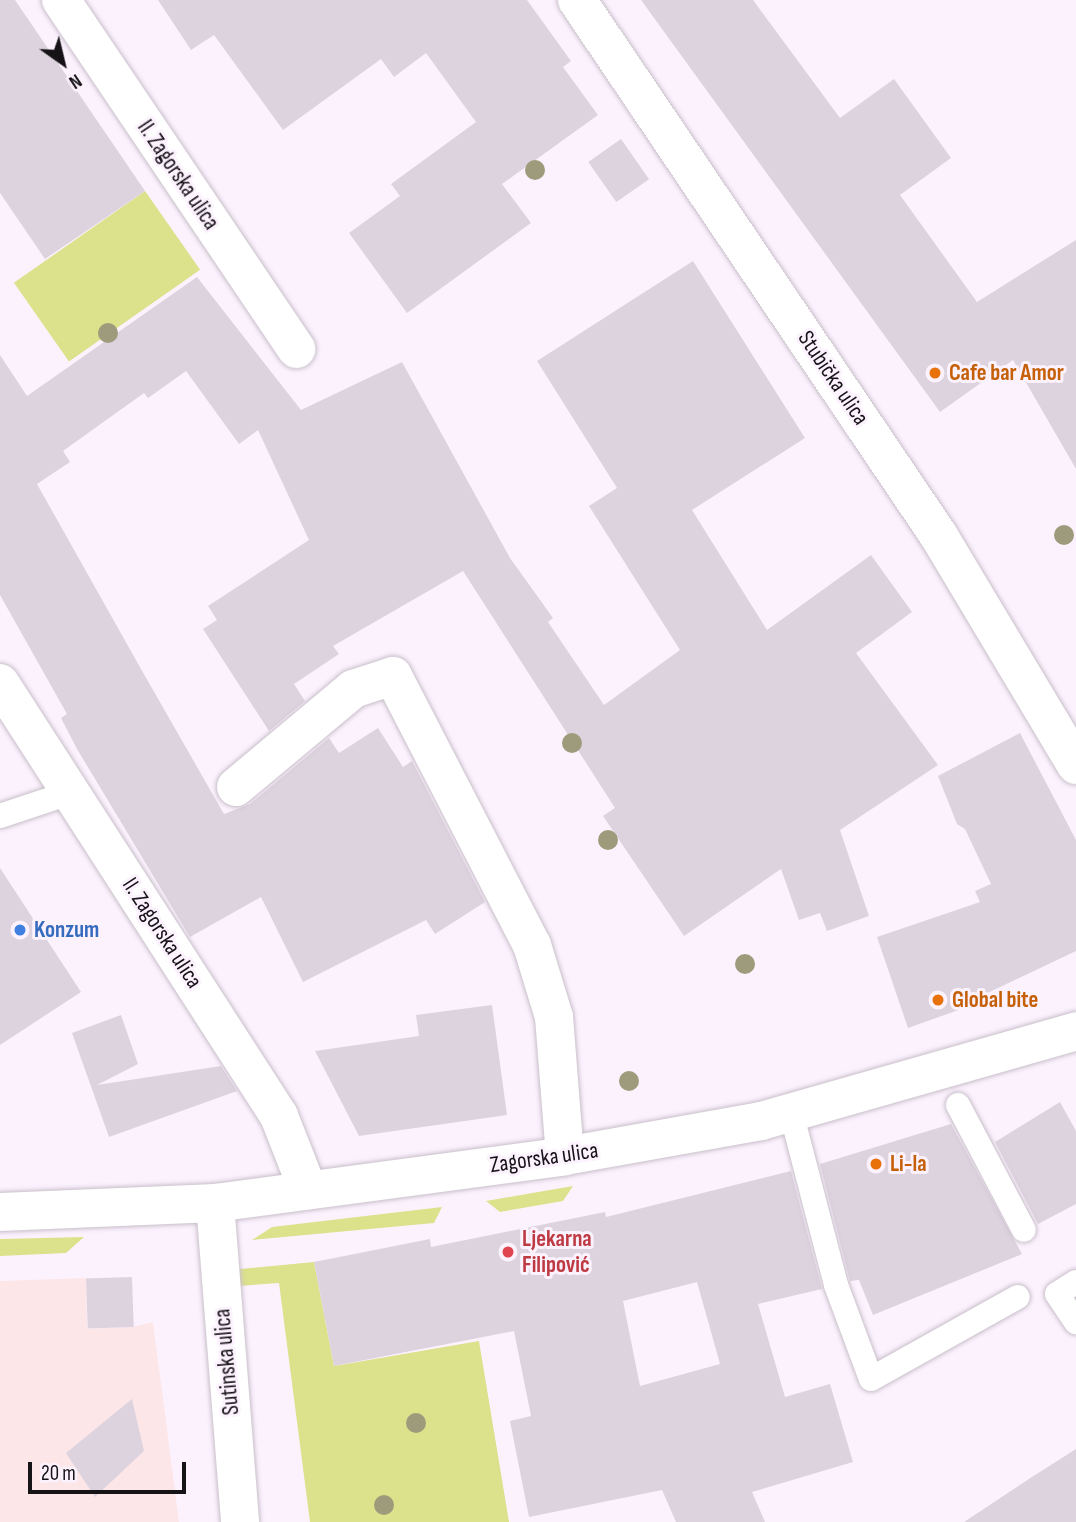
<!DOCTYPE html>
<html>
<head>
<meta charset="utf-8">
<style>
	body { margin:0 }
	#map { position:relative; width:1076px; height:1522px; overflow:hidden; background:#fcf2fe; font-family:"Sofia Sans Condensed",sans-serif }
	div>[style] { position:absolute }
	.industrial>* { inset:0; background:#fce6e8 }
	.green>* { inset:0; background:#dce18b; transform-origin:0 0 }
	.building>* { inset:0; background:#ddd3df; transform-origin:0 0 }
	.roads { filter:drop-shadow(0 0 2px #c8bfca) drop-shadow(0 0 2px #c8bfca) }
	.lane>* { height:24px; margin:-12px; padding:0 12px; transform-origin:12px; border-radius:12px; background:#fff }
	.street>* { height:38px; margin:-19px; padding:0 19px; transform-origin:19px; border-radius:19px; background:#fff }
	.secondary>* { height:38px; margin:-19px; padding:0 19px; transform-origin:19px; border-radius:19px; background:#fff }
	.trees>* { width:20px; height:20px; margin:-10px; border-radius:50%; background:#9e9b7c }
	.dots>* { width:19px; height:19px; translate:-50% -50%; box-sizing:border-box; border:4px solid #fcf2fe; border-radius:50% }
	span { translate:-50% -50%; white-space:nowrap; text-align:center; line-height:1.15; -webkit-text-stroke:6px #fcf2fe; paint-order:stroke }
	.street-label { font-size:23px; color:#161317 }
	.food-label { font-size:23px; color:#c56008; font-weight:700 }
	.left { translate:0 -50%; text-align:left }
	.shop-label { font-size:23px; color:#366cbe; font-weight:700 }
	.health-label { font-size:23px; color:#be3a42; font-weight:700 }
	.north { position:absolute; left:28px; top:28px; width:70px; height:70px; -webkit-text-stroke:5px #fcf2fe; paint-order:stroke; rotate:146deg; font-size:19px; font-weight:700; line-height:28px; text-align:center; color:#161317 }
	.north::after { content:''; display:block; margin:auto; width:24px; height:32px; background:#161317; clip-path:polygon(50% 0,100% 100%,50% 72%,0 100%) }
	.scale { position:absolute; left:28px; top:1462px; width:158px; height:32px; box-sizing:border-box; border:4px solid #161317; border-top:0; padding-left:9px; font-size:21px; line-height:24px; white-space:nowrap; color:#161317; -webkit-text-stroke:5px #fcf2fe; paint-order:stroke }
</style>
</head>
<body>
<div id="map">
	<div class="industrial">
		<i style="clip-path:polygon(86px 1278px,87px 1329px,133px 1327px,153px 1322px,179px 1522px,0 1522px,0 1281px)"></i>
	</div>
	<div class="green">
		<i style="left:145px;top:191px;width:96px;height:160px;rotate:55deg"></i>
		<i style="clip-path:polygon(573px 1186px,563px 1201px,500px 1212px,486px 1201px)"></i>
		<i style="clip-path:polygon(442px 1207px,434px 1223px,252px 1240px,272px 1227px)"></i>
		<i style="clip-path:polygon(84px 1237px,66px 1253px,0 1256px,0 1239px)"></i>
		<i style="clip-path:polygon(314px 1262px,334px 1366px,479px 1341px,509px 1522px,310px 1522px,279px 1283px,238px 1286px,240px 1269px)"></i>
	</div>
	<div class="building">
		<i style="clip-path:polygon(0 0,15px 0,145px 191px,45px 259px,0 193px)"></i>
		<i style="clip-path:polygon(158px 0,527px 0,571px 61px,563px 67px,598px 115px,502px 184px,531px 223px,407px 313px,349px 233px,400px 196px,391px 184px,476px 122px,426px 53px,394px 77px,381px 59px,283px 130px,214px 35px,191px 50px)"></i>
		<i style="clip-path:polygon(641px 0,753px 0,840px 118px,894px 79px,951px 158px,900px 195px,977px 302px,1076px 240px,1076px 469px,1013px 360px,940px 412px)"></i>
		<i style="left:621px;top:139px;width:49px;height:40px;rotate:55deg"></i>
		<i style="clip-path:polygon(693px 261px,805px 438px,692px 510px,767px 630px,871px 555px,912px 612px,856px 653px,938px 765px,840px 830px,869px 916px,827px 931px,820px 913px,799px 920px,781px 869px,684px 936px,603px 816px,615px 808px,463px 571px,333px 646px,339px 654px,294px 684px,305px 701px,269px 731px,203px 629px,217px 620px,208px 606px,309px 540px,258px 430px,239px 444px,186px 371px,148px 398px,144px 393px,63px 451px,70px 462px,37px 484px,141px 669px,224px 814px,250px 804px,329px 738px,339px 753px,378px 728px,403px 767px,412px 761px,485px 902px,435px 934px,426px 920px,303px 982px,261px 897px,190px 937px,77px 749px,61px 718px,67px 714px,0 595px,0 355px,27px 396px,197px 277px,301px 410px,402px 362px,510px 558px,553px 618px,548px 622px,604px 705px,680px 650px,589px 506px,617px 488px,537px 361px)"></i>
		<i style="clip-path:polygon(1020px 733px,1076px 840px,1076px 951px,979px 997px,981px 1002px,908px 1028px,877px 937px,980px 902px,975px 891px,991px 884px,965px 829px,957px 824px,938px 776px)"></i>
		<i style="clip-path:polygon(0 868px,81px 992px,0 1045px)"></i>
		<i style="clip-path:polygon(492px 1005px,507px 1115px,359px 1136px,315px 1051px,419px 1036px,416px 1015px)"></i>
		<i style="clip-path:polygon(121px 1015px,138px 1064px,97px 1085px,221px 1066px,237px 1091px,109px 1137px,72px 1033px)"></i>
		<i style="clip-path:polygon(1060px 1102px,1076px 1131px,1076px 1204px,1038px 1224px,995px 1142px)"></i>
		<i style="clip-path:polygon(951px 1124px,1022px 1254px,873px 1315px,859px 1280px,850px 1281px,820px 1164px)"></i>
		<i style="clip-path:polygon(evenodd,791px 1171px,822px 1289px,758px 1304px,785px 1397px,830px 1384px,853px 1462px,752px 1492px,765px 1522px,676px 1522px,662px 1490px,529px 1517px,510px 1421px,531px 1416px,514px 1331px,334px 1366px,314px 1262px,430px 1239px,431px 1247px,605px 1212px,606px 1217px,791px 1171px,697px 1282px,720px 1364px,640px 1386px,623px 1301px,697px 1282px)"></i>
		<i style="left:132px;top:1277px;width:50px;height:46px;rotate:88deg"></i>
		<i style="clip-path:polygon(132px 1399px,144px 1451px,95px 1497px,66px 1453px)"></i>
		<i style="clip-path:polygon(1076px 1449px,1076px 1522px,964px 1522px,1032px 1477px)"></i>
	</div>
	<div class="roads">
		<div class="lane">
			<i style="left:0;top:816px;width:76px;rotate:-18.4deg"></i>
			<i style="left:958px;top:1105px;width:141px;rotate:62.2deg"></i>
			<i style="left:791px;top:1112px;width:179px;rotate:75.4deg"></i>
			<i style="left:836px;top:1285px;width:100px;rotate:69.6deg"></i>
			<i style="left:871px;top:1379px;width:168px;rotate:-29.2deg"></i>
			<i style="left:1076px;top:1282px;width:22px;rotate:148deg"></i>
			<i style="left:1057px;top:1294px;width:34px;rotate:56deg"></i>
		</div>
		<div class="street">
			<i style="left:61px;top:0;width:421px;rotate:56deg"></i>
			<i style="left:0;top:683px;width:515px;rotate:57.2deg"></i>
			<i style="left:279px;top:1116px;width:79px;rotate:68.6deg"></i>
			<i style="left:236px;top:787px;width:153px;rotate:-39.9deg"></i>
			<i style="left:353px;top:689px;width:42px;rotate:-18deg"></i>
			<i style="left:393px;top:676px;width:303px;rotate:62.7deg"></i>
			<i style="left:532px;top:945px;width:75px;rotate:73deg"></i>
			<i style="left:554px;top:1017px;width:139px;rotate:85.5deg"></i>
			<i style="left:215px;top:1203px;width:320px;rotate:85.5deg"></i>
		</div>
		<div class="secondary">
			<i style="left:577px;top:0;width:647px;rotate:55.97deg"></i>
			<i style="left:939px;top:536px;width:267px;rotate:59.1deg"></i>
			<i style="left:0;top:1212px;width:215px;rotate:-2.4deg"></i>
			<i style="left:215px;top:1203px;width:353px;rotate:-7.6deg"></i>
			<i style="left:565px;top:1156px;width:199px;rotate:-10.1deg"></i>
			<i style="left:761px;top:1121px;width:328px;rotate:-15.9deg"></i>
		</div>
	</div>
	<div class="trees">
		<i style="left:535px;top:170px"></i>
		<i style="left:108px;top:333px"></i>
		<i style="left:1064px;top:535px"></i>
		<i style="left:572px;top:743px"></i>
		<i style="left:608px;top:840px"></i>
		<i style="left:745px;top:964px"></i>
		<i style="left:629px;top:1081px"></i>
		<i style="left:416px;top:1423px"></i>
		<i style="left:384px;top:1505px"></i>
	</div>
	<div class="dots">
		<i style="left:935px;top:373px;background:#e8710a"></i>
		<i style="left:20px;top:930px;background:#3f7fe0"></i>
		<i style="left:938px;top:1000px;background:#e8710a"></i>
		<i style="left:876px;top:1164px;background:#e8710a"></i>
		<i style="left:508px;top:1252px;background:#e0444e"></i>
	</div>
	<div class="street-label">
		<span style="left:178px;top:175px;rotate:56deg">II. Zagorska ulica</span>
		<span style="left:833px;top:378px;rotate:56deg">Stubička ulica</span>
		<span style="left:162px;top:933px;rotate:57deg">II. Zagorska ulica</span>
		<span style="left:544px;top:1158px;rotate:-8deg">Zagorska ulica</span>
		<span style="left:227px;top:1362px;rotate:-95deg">Sutinska ulica</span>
	</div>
	<div class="food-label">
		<span class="left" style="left:949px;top:373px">Cafe bar Amor</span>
		<span class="left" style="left:952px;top:1000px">Global bite</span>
		<span class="left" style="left:890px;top:1164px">Li-la</span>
	</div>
	<div class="shop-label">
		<span class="left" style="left:34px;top:930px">Konzum</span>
	</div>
	<div class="health-label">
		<span class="left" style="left:522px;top:1252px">Ljekarna<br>Filipović</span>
	</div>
	<div class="north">N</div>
	<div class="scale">20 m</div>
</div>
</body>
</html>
